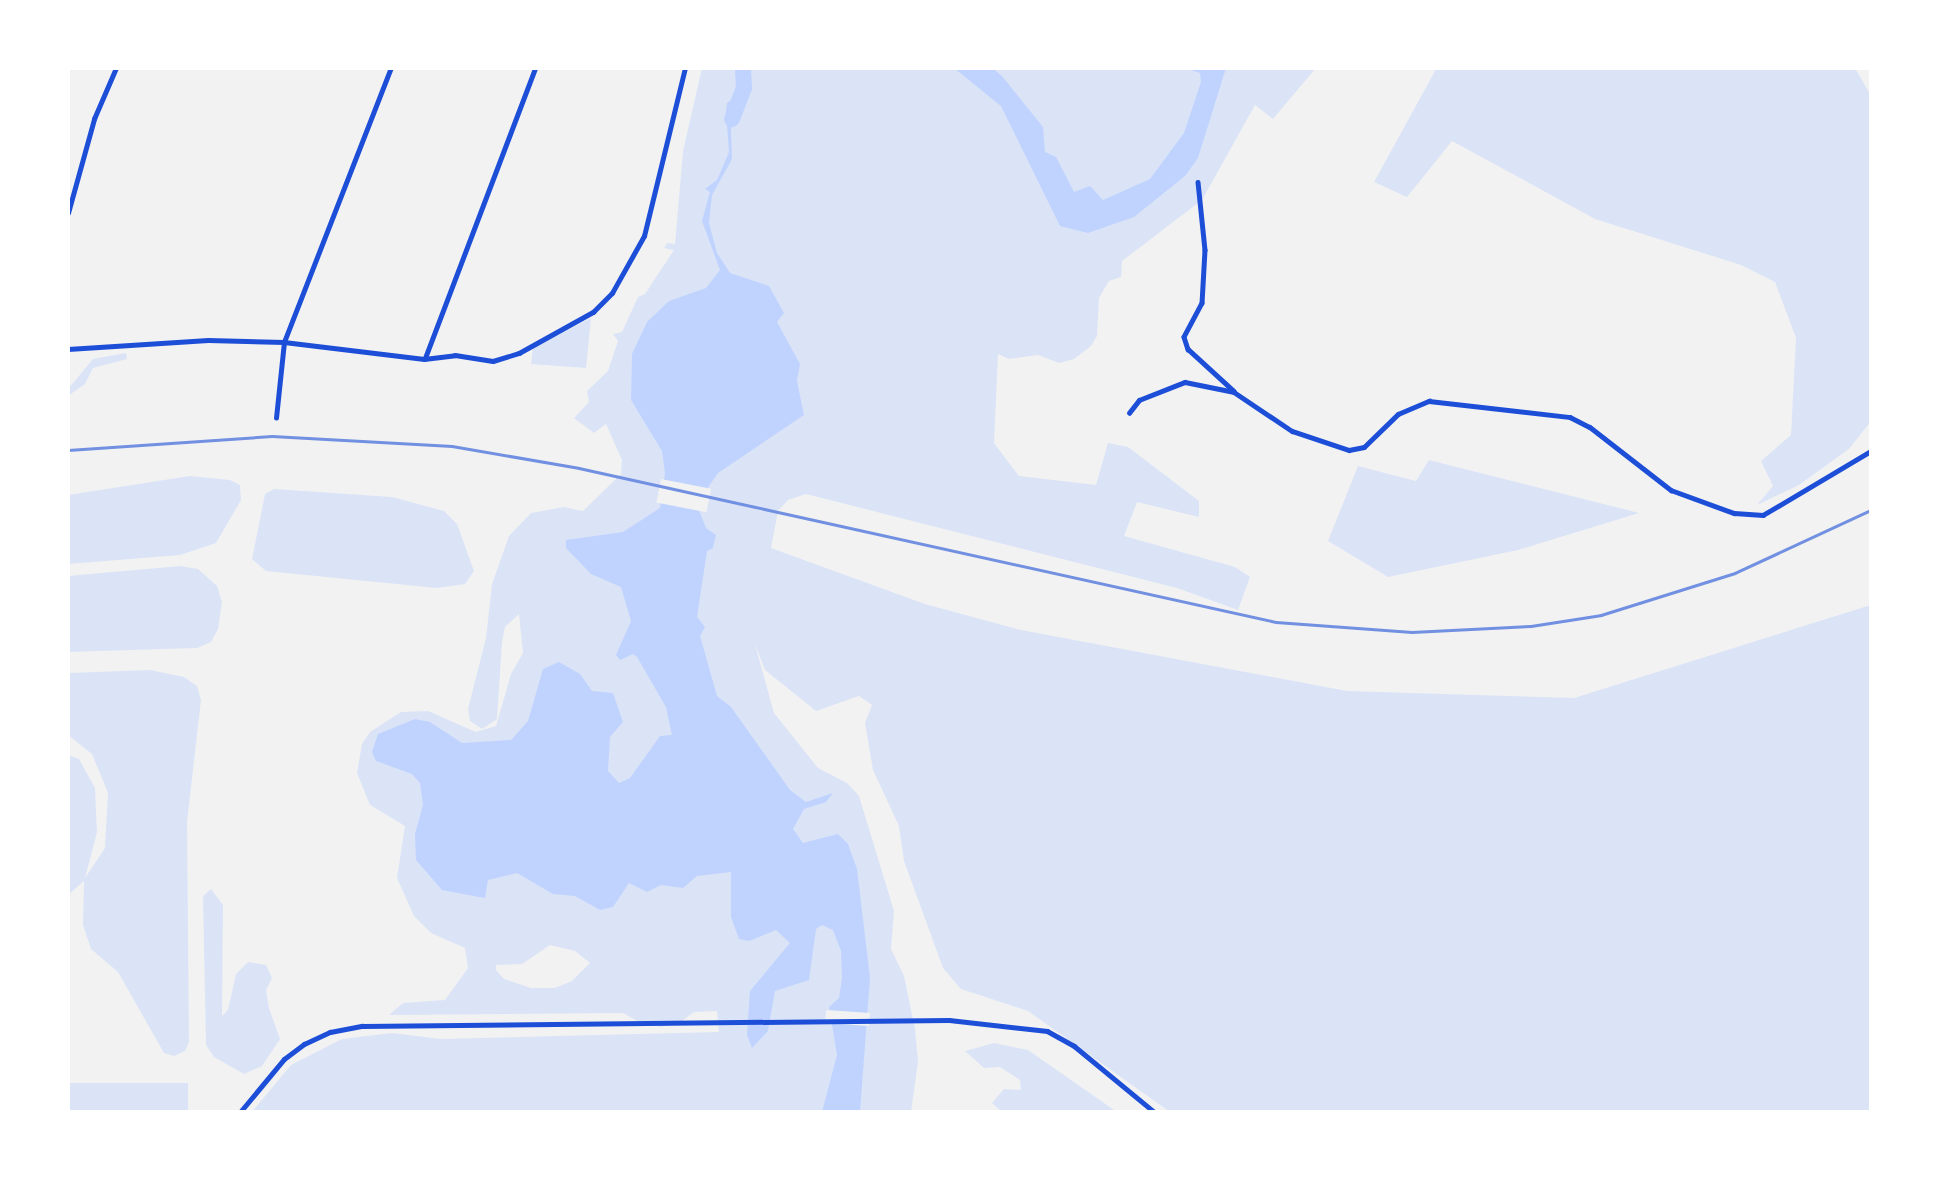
<!DOCTYPE html>
<html>
<head>
<meta charset="utf-8">
<style>
	body { margin:0 }
	#map { position:relative; width:1939px; height:1180px; overflow:hidden; background:#f2f2f2; font-family:"Roboto Condensed",sans-serif }
	div>[style] { position:absolute }
	.green>* { inset:0; background:#dbe4f7; transform-origin:0 0 }
	.water>* { inset:0; background:#bfd3fe }
	.pier>* { inset:0; background:#f2f2f2; transform-origin:0 0 }
	.river>* { height:16px; margin:-8px; padding:0 8px; transform-origin:8px; border-radius:8px; background:#bfd3fe }
	.minor>* { height:4.5px; margin:-2.25px; padding:0 2.25px; transform-origin:2.25px; border-radius:2.25px; background:#1d4ed8 }
	.tertiary>* { height:5px; margin:-2.5px; padding:0 2.5px; transform-origin:2.5px; border-radius:2.5px; background:#1d4ed8 }
	.rail>* { height:2.5px; margin:-1.25px; padding:0 1.25px; transform-origin:1.25px; border-radius:1.25px; background:#7290e2 }
	span { translate:-50% -50%; white-space:nowrap; text-align:center; line-height:1.15; -webkit-text-stroke:5px #fff; paint-order:stroke }
	.frame { position:absolute; inset:0; border:70px solid #fff; pointer-events:none }
</style>
</head>
<body>
<div id="map">
	<div class="green">
		<i style="clip-path:polygon(evenodd,702px 68px,1316px 68px,1273px 119px,1255px 105px,1202px 200px,1122px 261px,1121px 277px,1109px 281px,1099px 298px,1097px 336px,1091px 346px,1074px 359px,1059px 363px,1038px 355px,1009px 359px,998px 354px,994px 443px,1019px 476px,1096px 485px,1108px 443px,1128px 447px,1199px 501px,1199px 517px,1137px 502px,1124px 536px,1235px 567px,1250px 577px,1238px 610px,1177px 588px,806px 494px,788px 500px,778px 511px,771px 548px,925px 604px,1021px 630px,1347px 691px,1574px 698px,1871px 605px,1871px 1112px,1170px 1112px,1028px 1011px,961px 989px,943px 968px,904px 861px,899px 826px,873px 770px,865px 723px,872px 705px,859px 696px,816px 711px,765px 670px,755px 644px,774px 713px,818px 768px,847px 783px,859px 796px,894px 911px,891px 949px,904px 976px,915px 1029px,918px 1062px,911px 1112px,252px 1112px,291px 1065px,342px 1039px,392px 1033px,441px 1039px,719px 1032px,717px 1011px,694px 1012px,679px 1023px,661px 1027px,639px 1022px,623px 1013px,389px 1015px,403px 1003px,445px 1000px,468px 968px,465px 948px,431px 933px,414px 916px,397px 878px,405px 826px,370px 805px,357px 773px,362px 744px,370px 732px,401px 712px,428px 711px,476px 732px,496px 726px,511px 674px,523px 653px,519px 614px,505px 627px,502px 642px,497px 719px,482px 729px,470px 721px,468px 709px,486px 638px,492px 584px,509px 536px,531px 513px,564px 507px,583px 511px,621px 474px,622px 460px,606px 424px,594px 433px,574px 418px,589px 402px,587px 391px,608px 371px,618px 341px,613px 334px,622px 332px,638px 297px,645px 294px,674px 250px,664px 248px,667px 243px,675px 244px,683px 151px,702px 68px,550px 945px,575px 951px,590px 963px,572px 981px,555px 988px,531px 988px,504px 979px,496px 970px,496px 965px,522px 964px,550px 945px)"></i>
		<i style="clip-path:polygon(1429px 68px,1855px 68px,1871px 96px,1871px 421px,1849px 449px,1799px 485px,1757px 505px,1773px 486px,1761px 461px,1791px 435px,1796px 338px,1775px 282px,1741px 265px,1595px 219px,1452px 141px,1407px 197px,1374px 182px,1435px 71px)"></i>
		<i style="clip-path:polygon(591px 318px,586px 368px,531px 364px,533px 348px)"></i>
		<i style="clip-path:polygon(126px 353px,127px 359px,93px 368px,85px 384px,68px 396px,68px 389px,93px 359px)"></i>
		<i style="clip-path:polygon(1429px 460px,1639px 513px,1518px 550px,1388px 577px,1328px 541px,1358px 466px,1416px 481px)"></i>
		<i style="clip-path:polygon(190px 476px,230px 480px,240px 485px,241px 500px,216px 543px,180px 555px,68px 564px,68px 495px)"></i>
		<i style="clip-path:polygon(274px 489px,392px 497px,444px 511px,457px 524px,474px 571px,465px 584px,437px 588px,266px 571px,252px 559px,265px 494px)"></i>
		<i style="clip-path:polygon(180px 566px,198px 569px,217px 586px,222px 602px,218px 629px,211px 642px,197px 648px,68px 652px,68px 576px)"></i>
		<i style="clip-path:polygon(150px 670px,184px 677px,197px 686px,201px 700px,187px 822px,189px 1042px,185px 1051px,174px 1056px,164px 1053px,118px 972px,91px 949px,83px 925px,84px 881px,68px 895px,68px 755px,79px 759px,95px 788px,97px 832px,85px 878px,105px 848px,108px 793px,92px 754px,68px 735px,68px 673px)"></i>
		<i style="clip-path:polygon(211px 889px,223px 905px,222px 1016px,228px 1010px,236px 974px,248px 962px,266px 965px,272px 978px,266px 990px,269px 1008px,280px 1039px,262px 1066px,244px 1074px,214px 1057px,206px 1045px,203px 896px)"></i>
		<i style="clip-path:polygon(994px 1043px,1028px 1050px,1117px 1112px,1002px 1112px,992px 1103px,1004px 1089px,1021px 1090px,1020px 1080px,1000px 1067px,984px 1068px,965px 1051px)"></i>
		<i style="left:188px;top:1083px;width:29px;height:120px;rotate:90deg"></i>
	</div>
	<div class="water">
		<i style="clip-path:polygon(739px 68px,747px 73px,731px 130px,732px 159px,712px 195px,709px 223px,717px 253px,730px 273px,769px 286px,784px 313px,777px 322px,800px 364px,797px 381px,804px 415px,718px 473px,709px 486px,698px 508px,706px 528px,716px 535px,713px 548px,707px 551px,697px 617px,705px 627px,700px 636px,717px 696px,731px 707px,790px 790px,806px 802px,833px 793px,826px 802px,804px 809px,793px 829px,803px 843px,838px 834px,848px 844px,857px 869px,870px 978px,860px 1112px,822px 1112px,837px 1055px,829px 1007px,839px 998px,842px 978px,841px 951px,833px 930px,822px 925px,816px 929px,809px 980px,775px 991px,768px 1031px,752px 1048px,747px 1035px,750px 991px,790px 943px,776px 930px,749px 941px,739px 939px,731px 917px,731px 872px,697px 876px,683px 888px,661px 885px,647px 892px,629px 883px,613px 907px,600px 910px,575px 896px,553px 894px,517px 873px,488px 880px,485px 898px,442px 890px,416px 860px,415px 834px,423px 805px,420px 783px,412px 774px,376px 761px,372px 752px,378px 734px,415px 719px,430px 722px,462px 743px,511px 740px,528px 721px,543px 669px,559px 662px,580px 674px,592px 691px,613px 693px,623px 722px,610px 737px,608px 771px,619px 783px,630px 778px,660px 736px,672px 735px,666px 707px,637px 657px,633px 654px,620px 660px,616px 655px,631px 621px,621px 587px,591px 574px,566px 548px,566px 540px,623px 532px,660px 508px,665px 473px,662px 451px,631px 400px,632px 354px,647px 322px,669px 301px,706px 288px,720px 270px,702px 221px,710px 192px,705px 189px,717px 180px,729px 152px,726px 111px,727px 103px,739px 94px)"></i>
		<i style="clip-path:polygon(954px 68px,992px 68px,1002px 76px,1043px 127px,1045px 152px,1056px 157px,1074px 192px,1090px 186px,1103px 200px,1150px 179px,1184px 133px,1201px 82px,1200px 73px,1185px 68px,1226px 68px,1198px 158px,1185px 176px,1134px 217px,1088px 233px,1060px 226px,1001px 106px)"></i>
	</div>
	<div class="pier">
		<i style="left:661px;top:479px;width:51px;height:24px;rotate:11deg"></i>
		<i style="left:870px;top:1013px;width:13px;height:44px;rotate:94deg"></i>
	</div>
	<div class="river">
		<i style="left:732px;top:119px;width:33px;rotate:-69deg"></i>
		<i style="left:744px;top:88px;width:20px;rotate:-93deg"></i>
	</div>
	<div class="minor">
		<i style="left:1198px;top:182px;width:68px;rotate:84.1deg"></i>
		<i style="left:1205px;top:250px;width:53px;rotate:93.2deg"></i>
		<i style="left:1202px;top:303px;width:38px;rotate:118deg"></i>
		<i style="left:1184px;top:337px;width:13px;rotate:72deg"></i>
		<i style="left:1188px;top:349px;width:62px;rotate:42.4deg"></i>
		<i style="left:68px;top:213px;width:98px;rotate:-74.5deg"></i>
		<i style="left:94px;top:119px;width:56px;rotate:-66.7deg"></i>
		<i style="left:68px;top:349px;width:140px;rotate:-3.7deg"></i>
		<i style="left:208px;top:340px;width:76px;rotate:1.5deg"></i>
		<i style="left:284px;top:342px;width:141px;rotate:6.9deg"></i>
		<i style="left:424px;top:359px;width:31px;rotate:-7deg"></i>
		<i style="left:455px;top:355px;width:38px;rotate:9deg"></i>
		<i style="left:493px;top:361px;width:27px;rotate:-17deg"></i>
		<i style="left:519px;top:353px;width:85px;rotate:-29deg"></i>
		<i style="left:593px;top:312px;width:27px;rotate:-45deg"></i>
		<i style="left:612px;top:293px;width:65px;rotate:-60.7deg"></i>
		<i style="left:644px;top:236px;width:173px;rotate:-76.3deg"></i>
		<i style="left:425px;top:358px;width:310px;rotate:-69.2deg"></i>
		<i style="left:1129px;top:413px;width:16px;rotate:-52deg"></i>
		<i style="left:1139px;top:400px;width:49px;rotate:-21.4deg"></i>
		<i style="left:1185px;top:382px;width:50px;rotate:11.5deg"></i>
		<i style="left:1234px;top:392px;width:70px;rotate:33.9deg"></i>
		<i style="left:1292px;top:431px;width:60px;rotate:18.4deg"></i>
		<i style="left:1349px;top:450px;width:15px;rotate:-11deg"></i>
		<i style="left:1364px;top:447px;width:47px;rotate:-44.1deg"></i>
		<i style="left:1398px;top:414px;width:34px;rotate:-23deg"></i>
		<i style="left:1429px;top:401px;width:142px;rotate:6.5deg"></i>
		<i style="left:1570px;top:417px;width:22px;rotate:27deg"></i>
		<i style="left:1590px;top:427px;width:103px;rotate:37.9deg"></i>
		<i style="left:1671px;top:490px;width:67px;rotate:20.1deg"></i>
		<i style="left:1734px;top:513px;width:29px;rotate:4deg"></i>
		<i style="left:1763px;top:515px;width:126px;rotate:-30.7deg"></i>
		<i style="left:276px;top:418px;width:76px;rotate:-84deg"></i>
		<i style="left:284px;top:342px;width:294px;rotate:-68.7deg"></i>
	</div>
	<div class="tertiary">
		<i style="left:240px;top:1112px;width:69px;rotate:-50.3deg"></i>
		<i style="left:284px;top:1059px;width:25px;rotate:-37deg"></i>
		<i style="left:304px;top:1044px;width:29px;rotate:-25deg"></i>
		<i style="left:330px;top:1032px;width:33px;rotate:-11deg"></i>
		<i style="left:362px;top:1026px;width:587px;rotate:-0.59deg"></i>
		<i style="left:949px;top:1020px;width:99px;rotate:6.4deg"></i>
		<i style="left:1047px;top:1031px;width:31px;rotate:29deg"></i>
		<i style="left:1074px;top:1046px;width:104px;rotate:39.5deg"></i>
	</div>
	<div class="rail">
		<i style="left:68px;top:450px;width:204px;rotate:-3.9deg"></i>
		<i style="left:272px;top:436px;width:180px;rotate:3.2deg"></i>
		<i style="left:452px;top:446px;width:129px;rotate:9.8deg"></i>
		<i style="left:579px;top:468px;width:714px;rotate:12.46deg"></i>
		<i style="left:1276px;top:622px;width:136px;rotate:4.2deg"></i>
		<i style="left:1412px;top:632px;width:119px;rotate:-2.9deg"></i>
		<i style="left:1531px;top:626px;width:71px;rotate:-8.9deg"></i>
		<i style="left:1601px;top:615px;width:140px;rotate:-17.4deg"></i>
		<i style="left:1735px;top:573px;width:150px;rotate:-24.9deg"></i>
	</div>
	<div class="frame"></div>
</div>
</body>
</html>
